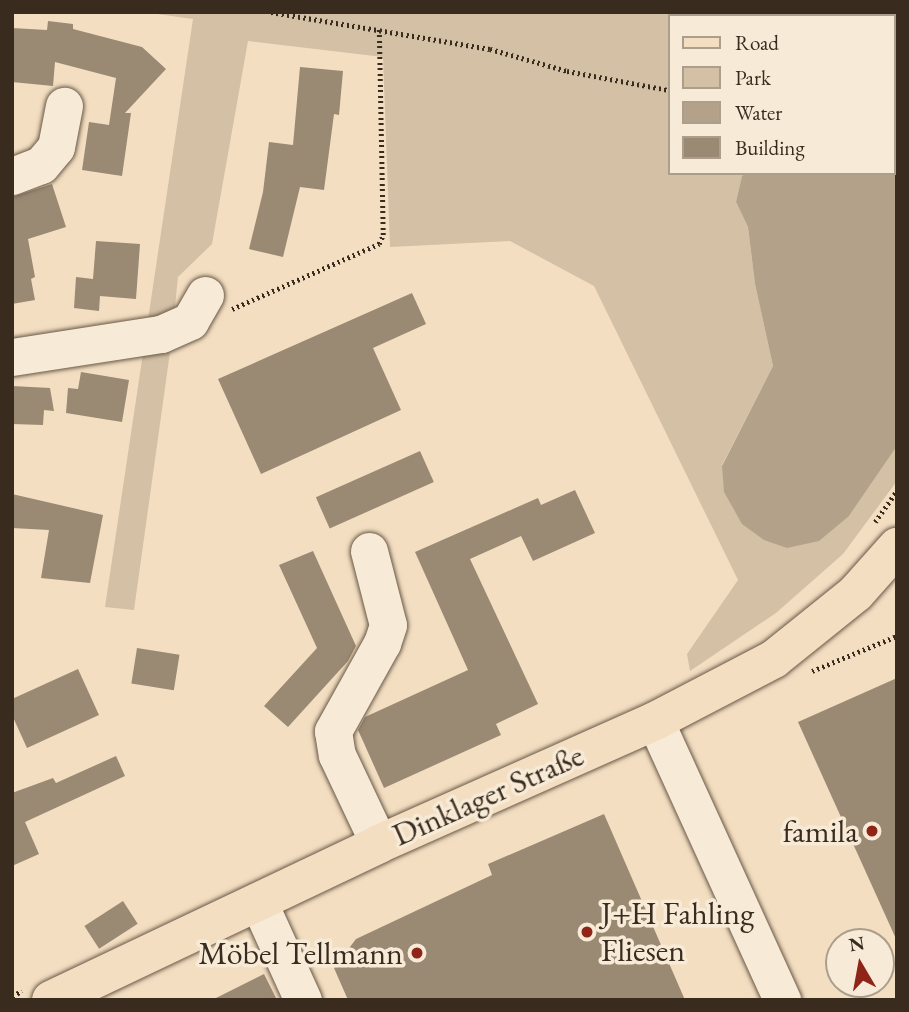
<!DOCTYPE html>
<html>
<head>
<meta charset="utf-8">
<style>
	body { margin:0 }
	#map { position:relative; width:909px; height:1012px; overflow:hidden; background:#f3dec1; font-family:"EB Garamond",serif }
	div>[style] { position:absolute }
	.green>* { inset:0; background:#d3c0a5 }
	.water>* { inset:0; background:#b4a18a }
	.building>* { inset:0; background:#9a8973; transform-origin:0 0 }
	.path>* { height:4.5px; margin-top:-2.25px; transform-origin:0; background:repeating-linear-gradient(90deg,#392c1e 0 2px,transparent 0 5.5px) }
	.roads { filter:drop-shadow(0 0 2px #685847) drop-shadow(0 0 2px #685847) }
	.minor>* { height:37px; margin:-18.5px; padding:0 18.5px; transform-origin:18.5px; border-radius:18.5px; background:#f7ead7 }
	.major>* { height:38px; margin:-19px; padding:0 19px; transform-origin:19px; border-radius:19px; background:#f3dec1 }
	.dots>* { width:19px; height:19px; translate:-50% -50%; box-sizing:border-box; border:4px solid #f7ead7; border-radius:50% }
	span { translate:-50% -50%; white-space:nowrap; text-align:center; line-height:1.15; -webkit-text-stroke:7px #f7ead7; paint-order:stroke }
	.street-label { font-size:32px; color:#392c1e }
	.poi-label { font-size:32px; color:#392c1e }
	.right { translate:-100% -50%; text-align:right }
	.left { translate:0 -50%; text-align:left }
	.frame { position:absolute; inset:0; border:14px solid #392c1e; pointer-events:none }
	.legend { position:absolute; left:668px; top:14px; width:228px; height:161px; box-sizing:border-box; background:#f7ead7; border:2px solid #ab9e8d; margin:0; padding:9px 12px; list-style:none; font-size:21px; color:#392c1e }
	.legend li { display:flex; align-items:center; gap:14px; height:35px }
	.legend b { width:35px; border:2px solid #ab9e8d }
	.north { position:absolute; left:825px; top:928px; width:70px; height:70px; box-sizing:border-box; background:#f7ead7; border:2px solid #ab9e8d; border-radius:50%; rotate:350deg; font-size:19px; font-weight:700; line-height:28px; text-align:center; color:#392c1e }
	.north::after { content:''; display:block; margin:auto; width:24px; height:32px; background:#8f2418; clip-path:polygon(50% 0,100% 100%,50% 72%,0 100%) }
</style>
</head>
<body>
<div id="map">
	<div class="green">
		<i style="clip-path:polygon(143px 12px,897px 12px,897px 143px,893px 143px,893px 16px,669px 16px,669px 173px,747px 173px,742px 177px,736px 202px,748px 227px,755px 284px,773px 366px,722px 465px,849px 516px,897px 446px,897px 481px,843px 554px,776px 613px,690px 671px,687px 654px,738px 580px,594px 286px,510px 241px,390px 247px,383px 57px,248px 41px,212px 244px,178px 277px,171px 345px,134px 610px,105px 607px,193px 19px)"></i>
	</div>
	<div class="water">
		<i style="clip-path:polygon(893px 143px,897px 143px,897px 446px,849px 516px,819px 541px,787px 548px,764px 540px,742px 524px,724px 492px,722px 466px,773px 366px,755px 284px,748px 227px,736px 202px,742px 176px,747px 173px,893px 173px)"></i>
	</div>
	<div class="building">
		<i style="clip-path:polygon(48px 21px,73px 24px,73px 29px,142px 47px,166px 69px,125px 113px,131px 113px,122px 176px,82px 170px,89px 122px,109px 125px,116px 78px,55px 62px,53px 86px,12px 82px,12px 28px,47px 30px)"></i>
		<i style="clip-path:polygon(300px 67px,343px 71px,339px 115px,334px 114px,324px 190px,300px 187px,283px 257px,249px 249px,263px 192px,269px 142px,293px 145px)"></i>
		<i style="clip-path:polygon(52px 184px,66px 227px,28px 239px,35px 277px,31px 279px,35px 300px,12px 304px,12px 197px)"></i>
		<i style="clip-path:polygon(96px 241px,140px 244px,136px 299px,100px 296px,99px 311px,74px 308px,76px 277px,93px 279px)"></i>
		<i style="clip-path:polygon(412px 293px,426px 324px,373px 348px,401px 410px,261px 474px,218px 379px)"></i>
		<i style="clip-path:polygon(81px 372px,129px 380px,122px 422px,66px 413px,68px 388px,78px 389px)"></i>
		<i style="clip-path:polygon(12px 386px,50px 388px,54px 411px,44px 410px,43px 425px,12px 424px)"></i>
		<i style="left:420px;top:451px;width:34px;height:114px;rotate:66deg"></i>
		<i style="clip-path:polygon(575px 490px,595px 533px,533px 561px,521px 536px,470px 559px,538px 704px,496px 724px,501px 735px,384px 788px,358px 730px,365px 717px,468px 670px,415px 552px,538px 498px,541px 505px)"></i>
		<i style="clip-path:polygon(12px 494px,103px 515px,90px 583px,41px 578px,49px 530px,12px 528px)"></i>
		<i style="clip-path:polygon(313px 551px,356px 646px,348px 661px,288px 727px,264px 706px,317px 648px,279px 565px)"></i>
		<i style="left:137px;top:648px;width:43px;height:36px;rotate:9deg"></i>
		<i style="clip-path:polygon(78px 669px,99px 715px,27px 748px,12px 715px,12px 699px)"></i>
		<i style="clip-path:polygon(897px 678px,897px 941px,798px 722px)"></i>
		<i style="clip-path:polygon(116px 756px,125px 776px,25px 822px,39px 854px,12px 866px,12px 793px,53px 778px,56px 783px)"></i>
		<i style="clip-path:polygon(604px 814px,685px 1000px,348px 1000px,334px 968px,356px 939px,492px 875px,488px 864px)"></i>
		<i style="left:123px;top:901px;width:27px;height:46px;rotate:57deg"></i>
		<i style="clip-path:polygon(264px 974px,277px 1000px,212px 1000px)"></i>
	</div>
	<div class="path">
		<i style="left:271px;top:12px;width:222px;rotate:9.6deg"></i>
		<i style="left:490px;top:49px;width:80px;rotate:15.9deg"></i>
		<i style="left:567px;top:71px;width:104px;rotate:10.6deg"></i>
		<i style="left:893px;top:106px;width:5px;rotate:-37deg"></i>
		<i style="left:232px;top:309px;width:161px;rotate:-23.9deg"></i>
		<i style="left:379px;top:244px;width:10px;rotate:-66deg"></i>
		<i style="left:383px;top:235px;width:206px;rotate:-91.1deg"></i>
		<i style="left:875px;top:522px;width:38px;rotate:-55deg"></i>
		<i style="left:812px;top:671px;width:92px;rotate:-22.4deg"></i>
		<i style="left:12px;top:996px;width:11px;rotate:-27deg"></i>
	</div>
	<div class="roads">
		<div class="minor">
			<i style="left:12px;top:176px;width:31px;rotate:-21deg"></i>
			<i style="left:41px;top:165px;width:23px;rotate:-50deg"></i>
			<i style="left:56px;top:147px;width:42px;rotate:-79deg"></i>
			<i style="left:12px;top:357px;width:151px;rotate:-8.8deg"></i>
			<i style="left:161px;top:334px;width:32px;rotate:-24deg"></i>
			<i style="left:190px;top:321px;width:30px;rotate:-60deg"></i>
			<i style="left:369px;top:551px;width:76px;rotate:75.6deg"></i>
			<i style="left:388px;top:625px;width:19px;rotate:108deg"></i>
			<i style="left:382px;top:643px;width:101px;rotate:119.1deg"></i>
			<i style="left:333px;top:731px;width:24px;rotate:81deg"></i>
			<i style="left:337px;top:755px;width:98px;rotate:64.7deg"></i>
			<i style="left:655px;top:721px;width:307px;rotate:65.5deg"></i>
			<i style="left:258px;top:901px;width:109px;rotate:65.6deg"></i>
		</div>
		<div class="major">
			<i style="left:51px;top:1000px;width:363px;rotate:-25.4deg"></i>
			<i style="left:379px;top:844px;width:302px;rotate:-24deg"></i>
			<i style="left:655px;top:721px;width:134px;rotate:-27.5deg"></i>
			<i style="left:774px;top:659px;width:105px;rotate:-38.8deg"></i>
			<i style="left:856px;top:593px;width:62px;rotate:-48.3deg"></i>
		</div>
	</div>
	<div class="dots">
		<i style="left:872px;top:831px;background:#8f2418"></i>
		<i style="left:587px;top:932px;background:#8f2418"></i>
		<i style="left:417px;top:953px;background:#8f2418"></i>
	</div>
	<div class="street-label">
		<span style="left:488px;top:795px;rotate:-24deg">Dinklager Straße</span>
	</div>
	<div class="poi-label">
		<span class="right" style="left:858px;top:831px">famila</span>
		<span class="left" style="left:601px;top:932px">J+H Fahling<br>Fliesen</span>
		<span class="right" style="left:403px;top:953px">Möbel Tellmann</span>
	</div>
	<div class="frame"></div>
	<ul class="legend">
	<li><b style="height:9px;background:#f3dec1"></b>Road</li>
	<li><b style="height:19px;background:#d3c0a5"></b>Park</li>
	<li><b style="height:19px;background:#b4a18a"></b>Water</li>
	<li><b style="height:19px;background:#9a8973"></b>Building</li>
	</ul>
	<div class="north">N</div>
</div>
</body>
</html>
